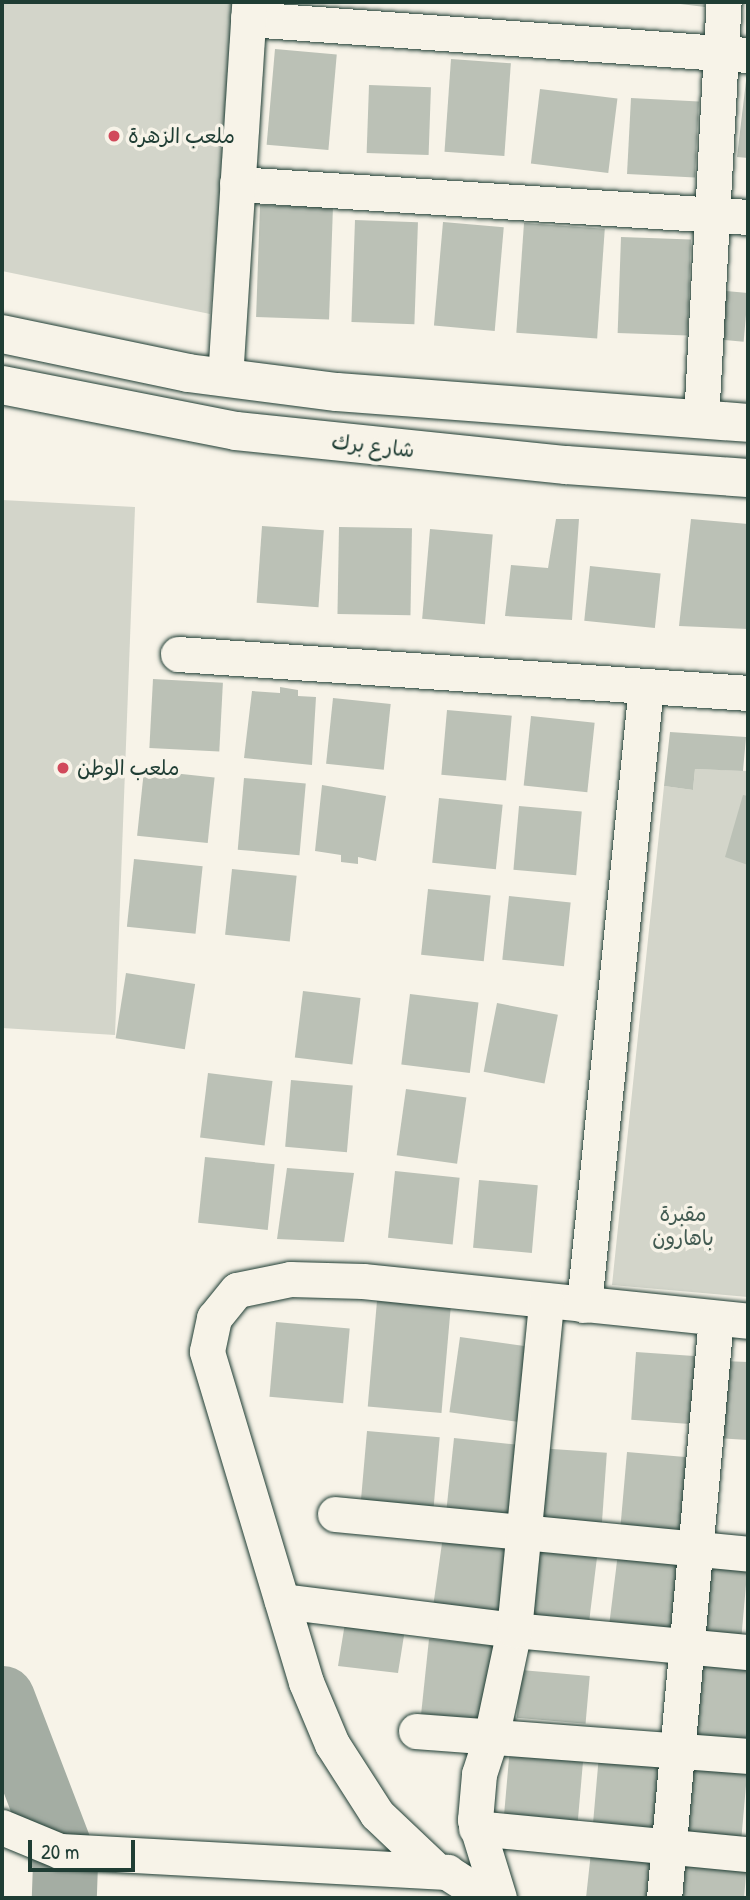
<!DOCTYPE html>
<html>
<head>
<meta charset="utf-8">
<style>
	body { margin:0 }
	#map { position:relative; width:750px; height:1900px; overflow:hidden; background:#f7f3e8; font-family:"Patrick Hand","Playpen Sans Arabic",sans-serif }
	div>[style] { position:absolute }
	.green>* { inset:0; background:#d3d5ca }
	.river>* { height:65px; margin:-32.5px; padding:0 32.5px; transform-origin:32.5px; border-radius:32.5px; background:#a4ada3 }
	.building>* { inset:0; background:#bbc1b6; transform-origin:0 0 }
	.roads { filter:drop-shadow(0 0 2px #1f3d34) drop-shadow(0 0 2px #1f3d34) }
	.street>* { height:35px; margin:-17.5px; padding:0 17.5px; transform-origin:17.5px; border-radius:17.5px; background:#f7f3e8 }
	.secondary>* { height:38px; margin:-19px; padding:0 19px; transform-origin:19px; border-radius:19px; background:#f7f3e8 }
	.dots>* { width:19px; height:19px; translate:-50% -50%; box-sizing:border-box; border:4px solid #f7f3e8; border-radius:50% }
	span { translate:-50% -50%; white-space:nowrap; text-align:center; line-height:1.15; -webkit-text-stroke:7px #f7f3e8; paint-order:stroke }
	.poi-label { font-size:21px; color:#1f3d34 }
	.left { translate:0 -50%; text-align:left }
	.street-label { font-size:21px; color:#1f3d34 }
	.park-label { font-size:21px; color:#435b52 }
	.frame { position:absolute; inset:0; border:4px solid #1f3d34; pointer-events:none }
	.scale { position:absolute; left:28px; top:1840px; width:107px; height:32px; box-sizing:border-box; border:4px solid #1f3d34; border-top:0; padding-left:9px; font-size:21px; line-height:24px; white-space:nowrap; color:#1f3d34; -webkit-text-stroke:5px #f7f3e8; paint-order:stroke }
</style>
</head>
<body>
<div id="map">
	<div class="green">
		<i style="clip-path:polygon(2px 2px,238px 2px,210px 314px,2px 271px)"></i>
		<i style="clip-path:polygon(2px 500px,135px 507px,115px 1035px,2px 1028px)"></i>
		<i style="clip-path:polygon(695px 769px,748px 771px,748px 1297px,612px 1285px,664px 786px,693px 790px)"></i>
	</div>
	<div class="river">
		<i style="left:2px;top:1698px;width:177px;rotate:69.1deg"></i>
		<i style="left:65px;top:1863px;width:35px;rotate:92deg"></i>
	</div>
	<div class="building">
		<i style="clip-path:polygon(664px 2px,706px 2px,705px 7px)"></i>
		<i style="left:275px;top:49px;width:62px;height:96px;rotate:5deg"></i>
		<i style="left:451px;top:59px;width:60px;height:93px;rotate:4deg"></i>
		<i style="clip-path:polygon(746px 81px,748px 81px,748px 158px,737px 157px)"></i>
		<i style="left:369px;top:85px;width:62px;height:68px;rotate:2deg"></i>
		<i style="left:540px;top:89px;width:78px;height:75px;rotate:7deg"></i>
		<i style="left:631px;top:98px;width:68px;height:76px;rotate:3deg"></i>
		<i style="left:260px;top:205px;width:73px;height:112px;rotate:2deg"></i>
		<i style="left:355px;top:220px;width:63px;height:102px;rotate:2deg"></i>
		<i style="left:443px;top:222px;width:61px;height:104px;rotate:5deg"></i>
		<i style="left:524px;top:223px;width:81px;height:110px;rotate:4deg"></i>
		<i style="left:621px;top:237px;width:70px;height:96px;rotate:2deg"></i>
		<i style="left:726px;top:291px;width:22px;height:49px;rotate:5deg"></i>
		<i style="clip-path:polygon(556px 519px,579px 519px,572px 620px,505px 616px,511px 565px,548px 568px)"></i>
		<i style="clip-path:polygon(691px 519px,748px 524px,748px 629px,679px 626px)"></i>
		<i style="left:262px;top:526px;width:62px;height:77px;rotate:4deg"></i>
		<i style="left:339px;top:527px;width:73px;height:87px;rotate:1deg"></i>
		<i style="left:430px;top:529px;width:63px;height:90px;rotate:5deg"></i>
		<i style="left:590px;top:566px;width:71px;height:55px;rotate:6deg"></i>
		<i style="left:153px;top:679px;width:70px;height:69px;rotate:3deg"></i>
		<i style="clip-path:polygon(280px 687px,298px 690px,298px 696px,316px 697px,312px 765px,244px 758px,252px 691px,280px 693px)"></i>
		<i style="left:333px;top:698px;width:58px;height:66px;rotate:6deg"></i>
		<i style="left:447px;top:710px;width:65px;height:65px;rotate:5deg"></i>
		<i style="left:531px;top:716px;width:64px;height:70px;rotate:6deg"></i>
		<i style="clip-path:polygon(670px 732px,746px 737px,743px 771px,695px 769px,693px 790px,664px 786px)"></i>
		<i style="left:144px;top:770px;width:71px;height:66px;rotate:6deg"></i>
		<i style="left:244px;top:778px;width:62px;height:72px;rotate:5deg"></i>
		<i style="clip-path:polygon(322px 785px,386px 796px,376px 861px,358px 857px,358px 864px,341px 862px,341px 855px,315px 851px)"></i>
		<i style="clip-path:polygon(743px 795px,748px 796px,748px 865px,725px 857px)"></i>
		<i style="left:439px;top:798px;width:64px;height:65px;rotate:6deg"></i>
		<i style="left:519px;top:806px;width:63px;height:64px;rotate:5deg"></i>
		<i style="left:134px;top:859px;width:69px;height:68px;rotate:6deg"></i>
		<i style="left:232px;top:869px;width:65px;height:66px;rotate:6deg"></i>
		<i style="left:428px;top:889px;width:63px;height:66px;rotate:6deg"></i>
		<i style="left:509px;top:896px;width:62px;height:64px;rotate:6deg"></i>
		<i style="left:126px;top:973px;width:70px;height:66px;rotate:9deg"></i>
		<i style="left:303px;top:991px;width:58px;height:67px;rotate:7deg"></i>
		<i style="left:410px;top:994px;width:69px;height:71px;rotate:7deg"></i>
		<i style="left:497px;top:1003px;width:62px;height:70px;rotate:11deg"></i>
		<i style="left:208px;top:1073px;width:65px;height:65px;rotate:7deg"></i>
		<i style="left:291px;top:1080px;width:62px;height:67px;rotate:5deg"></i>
		<i style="left:406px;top:1089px;width:61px;height:67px;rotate:8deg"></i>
		<i style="left:205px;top:1157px;width:70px;height:66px;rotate:6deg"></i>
		<i style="clip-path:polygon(287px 1168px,354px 1173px,344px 1242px,277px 1239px)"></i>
		<i style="left:395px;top:1171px;width:65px;height:67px;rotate:6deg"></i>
		<i style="left:479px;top:1180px;width:59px;height:68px;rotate:5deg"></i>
		<i style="left:377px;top:1301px;width:74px;height:106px;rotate:5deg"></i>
		<i style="left:276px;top:1322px;width:74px;height:75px;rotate:5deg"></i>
		<i style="left:460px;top:1337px;width:76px;height:76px;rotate:8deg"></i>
		<i style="left:636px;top:1352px;width:69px;height:68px;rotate:4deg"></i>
		<i style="clip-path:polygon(723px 1361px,748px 1362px,748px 1440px,716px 1438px)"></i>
		<i style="left:367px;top:1431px;width:73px;height:76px;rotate:5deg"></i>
		<i style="left:454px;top:1438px;width:70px;height:75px;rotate:6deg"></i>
		<i style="left:538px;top:1448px;width:69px;height:74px;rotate:4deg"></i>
		<i style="left:627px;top:1452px;width:70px;height:78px;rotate:5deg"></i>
		<i style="left:443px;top:1536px;width:69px;height:76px;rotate:8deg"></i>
		<i style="left:529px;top:1545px;width:69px;height:76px;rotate:7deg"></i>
		<i style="left:618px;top:1553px;width:68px;height:78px;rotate:7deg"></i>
		<i style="left:706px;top:1560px;width:42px;height:77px;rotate:5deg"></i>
		<i style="clip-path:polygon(345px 1623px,406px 1623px,398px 1673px,338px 1666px)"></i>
		<i style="left:429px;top:1639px;width:69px;height:75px;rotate:6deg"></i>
		<i style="clip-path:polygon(699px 1660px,748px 1664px,748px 1742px,691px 1738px)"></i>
		<i style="left:521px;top:1670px;width:69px;height:48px;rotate:5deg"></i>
		<i style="left:510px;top:1747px;width:74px;height:76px;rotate:5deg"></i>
		<i style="left:599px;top:1755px;width:69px;height:76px;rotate:5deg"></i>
		<i style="left:690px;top:1760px;width:58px;height:76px;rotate:5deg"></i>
		<i style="clip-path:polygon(591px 1852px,655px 1859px,651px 1898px,586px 1898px)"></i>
		<i style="clip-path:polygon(679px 1857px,747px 1863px,744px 1898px,676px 1898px)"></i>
	</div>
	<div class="roads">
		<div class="street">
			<i style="left:248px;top:19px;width:501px;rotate:4.12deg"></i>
			<i style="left:237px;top:184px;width:512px;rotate:3.69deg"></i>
			<i style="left:225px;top:378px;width:377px;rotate:-86.3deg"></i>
			<i style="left:701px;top:420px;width:419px;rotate:-86.9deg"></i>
			<i style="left:178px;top:654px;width:571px;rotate:3.91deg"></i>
			<i style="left:584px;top:1305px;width:622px;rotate:-84.28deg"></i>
			<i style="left:335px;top:1514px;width:415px;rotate:5.5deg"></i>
			<i style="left:282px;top:1601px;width:234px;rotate:7.1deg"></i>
			<i style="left:514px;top:1630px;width:235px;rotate:5.4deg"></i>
			<i style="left:416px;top:1731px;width:333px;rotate:4.3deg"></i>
			<i style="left:2px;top:1827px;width:63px;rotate:22.5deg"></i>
			<i style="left:60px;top:1851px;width:388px;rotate:3.1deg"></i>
			<i style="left:447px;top:1872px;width:48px;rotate:33deg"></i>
			<i style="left:476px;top:1828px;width:273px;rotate:5.5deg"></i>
			<i style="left:437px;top:1871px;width:83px;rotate:-136.5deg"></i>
			<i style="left:377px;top:1814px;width:83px;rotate:-122.7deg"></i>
			<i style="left:332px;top:1744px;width:67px;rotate:-112.8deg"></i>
			<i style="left:306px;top:1682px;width:345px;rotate:-106.7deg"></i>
			<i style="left:207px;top:1351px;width:34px;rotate:-78deg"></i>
			<i style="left:214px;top:1318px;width:36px;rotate:-51deg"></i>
			<i style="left:237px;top:1290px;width:54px;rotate:-11.7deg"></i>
			<i style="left:290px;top:1279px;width:73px;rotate:1.6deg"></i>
			<i style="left:363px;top:1281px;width:387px;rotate:5.9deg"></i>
			<i style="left:499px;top:1898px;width:82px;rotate:-107.1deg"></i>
			<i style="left:475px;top:1820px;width:46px;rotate:-85deg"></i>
			<i style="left:479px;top:1774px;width:38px;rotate:-72deg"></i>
			<i style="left:491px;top:1738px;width:110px;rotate:-78deg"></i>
			<i style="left:514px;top:1630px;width:331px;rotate:-84.4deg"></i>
			<i style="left:664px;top:1898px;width:582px;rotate:-84.88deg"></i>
		</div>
		<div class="secondary">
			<i style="left:2px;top:334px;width:190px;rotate:11.8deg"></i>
			<i style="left:188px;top:373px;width:150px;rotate:7.3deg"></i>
			<i style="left:337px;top:392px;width:412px;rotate:4.3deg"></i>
			<i style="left:2px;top:385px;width:238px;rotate:11.1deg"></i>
			<i style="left:236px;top:431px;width:332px;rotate:5.9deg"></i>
			<i style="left:566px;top:465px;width:182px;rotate:4.1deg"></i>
		</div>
	</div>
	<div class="dots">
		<i style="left:114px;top:136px;background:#d1495b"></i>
		<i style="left:63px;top:768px;background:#d1495b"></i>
	</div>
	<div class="poi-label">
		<span class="left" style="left:128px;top:136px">ملعب الزهرة</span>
		<span class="left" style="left:77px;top:768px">ملعب الوطن</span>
	</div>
	<div class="street-label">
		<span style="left:373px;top:446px;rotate:6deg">شارع برك</span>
	</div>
	<div class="park-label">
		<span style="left:683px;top:1226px">مقبرة<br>باهارون</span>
	</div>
	<div class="frame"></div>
	<div class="scale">20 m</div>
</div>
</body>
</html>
